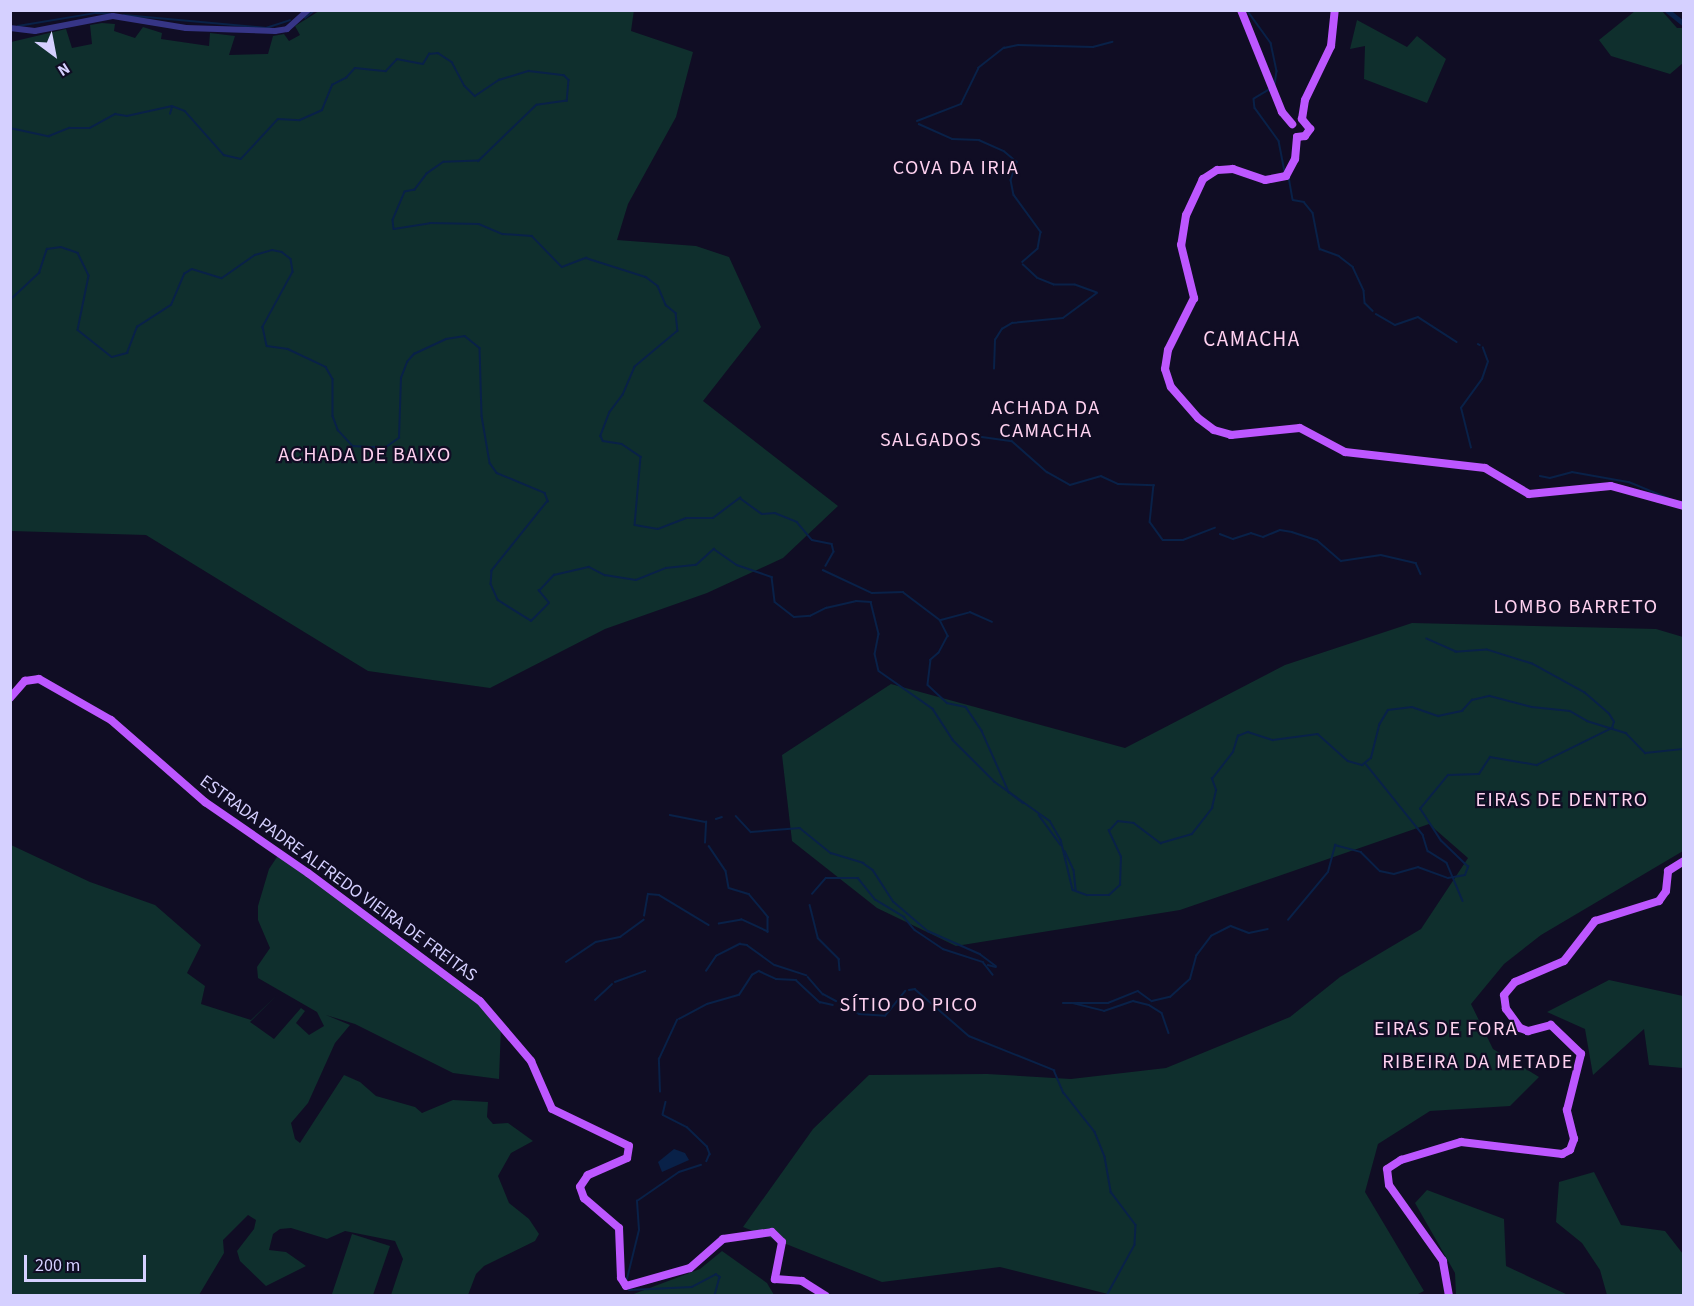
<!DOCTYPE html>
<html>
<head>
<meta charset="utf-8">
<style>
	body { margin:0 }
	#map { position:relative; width:1694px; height:1306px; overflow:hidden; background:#100d24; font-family:"Source Sans 3",sans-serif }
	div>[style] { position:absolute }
	.green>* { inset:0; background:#0f2f2d }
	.water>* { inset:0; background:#092148 }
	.stream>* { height:1.5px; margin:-0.75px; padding:0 0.75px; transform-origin:0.75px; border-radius:0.75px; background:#092148 }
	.canal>* { height:4.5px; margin:-2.25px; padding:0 2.25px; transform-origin:2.25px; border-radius:2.25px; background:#092148 }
	.minor>* { height:6px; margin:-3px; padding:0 3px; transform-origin:3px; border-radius:3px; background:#363586 }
	.major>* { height:8px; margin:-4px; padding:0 4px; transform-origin:4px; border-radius:4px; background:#bd57ff }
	span { translate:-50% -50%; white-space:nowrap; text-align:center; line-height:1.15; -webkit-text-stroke:4.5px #100d24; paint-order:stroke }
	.street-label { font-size:18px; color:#d5d0ff }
	.neighbourhood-label { font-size:20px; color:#ffd2f0; letter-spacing:1.5px }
	.quarter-label { font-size:21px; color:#ffd2f0; letter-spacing:1.5px }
	.frame { position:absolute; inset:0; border:12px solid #d5d0ff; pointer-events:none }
	.north { position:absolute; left:24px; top:24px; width:60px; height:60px; -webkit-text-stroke:4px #100d24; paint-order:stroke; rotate:148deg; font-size:16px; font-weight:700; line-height:24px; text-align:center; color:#d5d0ff }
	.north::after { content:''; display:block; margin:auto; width:21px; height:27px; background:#d5d0ff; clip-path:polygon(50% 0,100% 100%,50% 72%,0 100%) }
	.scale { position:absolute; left:24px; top:1255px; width:122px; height:27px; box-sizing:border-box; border:3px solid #d5d0ff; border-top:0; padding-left:8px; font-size:18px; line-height:21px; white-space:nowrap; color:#d5d0ff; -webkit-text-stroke:4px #100d24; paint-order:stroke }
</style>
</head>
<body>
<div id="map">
	<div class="green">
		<i style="clip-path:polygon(634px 10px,631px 31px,693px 52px,676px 117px,628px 204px,617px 240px,696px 246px,729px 257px,761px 327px,703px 401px,838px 506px,783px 558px,707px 593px,605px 629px,490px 688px,368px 671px,146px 535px,11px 531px,11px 42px,66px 29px,72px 48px,92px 44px,90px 25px,102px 23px,115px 24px,114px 31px,135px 38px,143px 27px,162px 33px,161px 39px,209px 46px,210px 33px,235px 36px,229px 55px,268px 54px,273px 36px,284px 34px,289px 41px,300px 35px,295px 26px,319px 11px)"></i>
		<i style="clip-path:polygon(1635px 11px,1662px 11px,1677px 28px,1683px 28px,1683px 63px,1670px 74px,1611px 56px,1599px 40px)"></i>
		<i style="clip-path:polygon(1357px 20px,1407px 47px,1417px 36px,1446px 59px,1427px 103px,1364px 79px,1365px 46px,1350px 49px)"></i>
		<i style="clip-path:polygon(1412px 623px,1656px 629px,1683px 637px,1683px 851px,1541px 935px,1504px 964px,1471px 1004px,1493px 1049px,1539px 1077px,1510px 1106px,1430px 1111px,1378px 1144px,1365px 1192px,1424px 1291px,1414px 1296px,1112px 1295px,1000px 1267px,882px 1282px,743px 1227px,813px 1129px,869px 1075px,987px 1074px,1071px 1079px,1166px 1068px,1290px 1017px,1340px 977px,1421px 929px,1468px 858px,1429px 824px,1180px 910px,956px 946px,877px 908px,792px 841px,782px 755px,891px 684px,1125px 748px,1285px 665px)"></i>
		<i style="clip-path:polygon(11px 845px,90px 882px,155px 905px,201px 945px,187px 973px,205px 986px,201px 1004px,251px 1020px,276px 996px,250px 1022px,274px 1039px,301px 1008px,305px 1011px,296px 1023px,309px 1035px,324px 1026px,317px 1012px,258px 978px,257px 967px,270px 948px,258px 920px,258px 906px,269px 869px,279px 854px,480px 1001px,501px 1026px,499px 1079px,453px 1073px,355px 1024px,326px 1015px,350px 1025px,335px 1043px,308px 1103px,291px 1123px,295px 1139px,300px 1143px,344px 1075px,360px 1082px,376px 1096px,415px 1107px,422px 1113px,453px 1100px,488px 1102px,487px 1117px,493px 1124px,508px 1123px,533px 1141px,511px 1153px,498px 1176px,509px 1203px,529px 1219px,539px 1234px,535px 1241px,484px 1266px,476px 1274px,468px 1295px,391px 1295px,403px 1259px,395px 1241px,345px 1231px,327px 1239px,291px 1228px,280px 1229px,273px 1234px,269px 1250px,286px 1252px,306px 1266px,266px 1286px,240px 1261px,237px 1251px,254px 1229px,256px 1220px,248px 1215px,223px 1240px,224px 1253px,199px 1295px,11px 1296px)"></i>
		<i style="clip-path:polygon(1609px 980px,1683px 996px,1683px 1068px,1649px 1065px,1644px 1029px,1593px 1075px,1585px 1029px,1547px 1012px)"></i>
		<i style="clip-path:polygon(1594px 1172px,1621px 1225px,1665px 1231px,1683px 1254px,1683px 1295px,1607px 1295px,1600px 1270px,1582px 1243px,1556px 1222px,1559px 1182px)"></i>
		<i style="clip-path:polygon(1427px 1190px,1504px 1219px,1506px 1266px,1568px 1295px,1456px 1295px,1455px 1273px,1415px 1203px)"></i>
		<i style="clip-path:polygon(352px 1234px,390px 1246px,373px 1295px,332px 1294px)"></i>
		<i style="clip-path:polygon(722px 1251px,767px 1283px,774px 1295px,631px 1295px,700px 1269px)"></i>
	</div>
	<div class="water">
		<i style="clip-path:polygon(674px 1149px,685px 1153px,689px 1160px,662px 1172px,658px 1162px)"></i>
	</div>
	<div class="stream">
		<i style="left:1247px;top:10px;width:41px;rotate:54deg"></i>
		<i style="left:1271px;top:43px;width:29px;rotate:78deg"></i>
		<i style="left:1277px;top:71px;width:15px;rotate:98deg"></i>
		<i style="left:124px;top:15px;width:143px;rotate:5.2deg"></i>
		<i style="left:266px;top:28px;width:25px;rotate:-18deg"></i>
		<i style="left:305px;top:18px;width:13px;rotate:-39deg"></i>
		<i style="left:18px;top:26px;width:79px;rotate:-9.5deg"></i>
		<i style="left:96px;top:13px;width:15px;rotate:4deg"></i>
		<i style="left:978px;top:68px;width:33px;rotate:-38deg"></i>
		<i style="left:1004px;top:48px;width:14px;rotate:-12deg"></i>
		<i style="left:1018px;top:45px;width:75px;rotate:1.5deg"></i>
		<i style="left:1093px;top:47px;width:20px;rotate:-15deg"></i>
		<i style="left:1269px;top:90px;width:17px;rotate:149deg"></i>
		<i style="left:1254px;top:99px;width:9px;rotate:84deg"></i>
		<i style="left:1255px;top:108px;width:41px;rotate:54deg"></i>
		<i style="left:1279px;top:141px;width:31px;rotate:79deg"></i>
		<i style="left:170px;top:114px;width:7px;rotate:-74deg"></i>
		<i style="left:917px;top:121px;width:47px;rotate:-21.1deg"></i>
		<i style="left:961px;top:104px;width:39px;rotate:-64deg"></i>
		<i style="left:919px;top:124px;width:36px;rotate:24deg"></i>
		<i style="left:952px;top:139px;width:27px;rotate:2deg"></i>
		<i style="left:979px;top:140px;width:27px;rotate:24deg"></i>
		<i style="left:1004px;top:151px;width:17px;rotate:40deg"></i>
		<i style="left:1017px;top:162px;width:19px;rotate:108deg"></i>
		<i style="left:1011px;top:180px;width:15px;rotate:79deg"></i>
		<i style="left:1014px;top:195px;width:46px;rotate:53.9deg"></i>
		<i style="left:1041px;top:232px;width:17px;rotate:100deg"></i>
		<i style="left:1038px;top:249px;width:20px;rotate:139deg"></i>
		<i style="left:10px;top:128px;width:40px;rotate:12deg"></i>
		<i style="left:49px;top:136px;width:22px;rotate:-22deg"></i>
		<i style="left:69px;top:128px;width:21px"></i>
		<i style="left:90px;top:128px;width:29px;rotate:-29deg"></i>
		<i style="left:115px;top:114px;width:12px;rotate:9deg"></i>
		<i style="left:127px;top:116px;width:46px;rotate:-12.5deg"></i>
		<i style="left:172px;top:106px;width:14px;rotate:21deg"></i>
		<i style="left:185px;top:111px;width:59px;rotate:48.4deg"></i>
		<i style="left:224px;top:155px;width:17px;rotate:13deg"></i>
		<i style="left:241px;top:159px;width:54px;rotate:-47.2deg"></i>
		<i style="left:278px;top:119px;width:22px;rotate:3deg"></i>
		<i style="left:300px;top:120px;width:24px;rotate:-24deg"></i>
		<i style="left:322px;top:110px;width:27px;rotate:-68deg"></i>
		<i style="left:332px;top:85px;width:16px;rotate:-27deg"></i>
		<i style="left:346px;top:78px;width:13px;rotate:-48deg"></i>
		<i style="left:355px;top:68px;width:31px;rotate:6deg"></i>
		<i style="left:386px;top:71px;width:16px;rotate:-47deg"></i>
		<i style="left:397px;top:59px;width:26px;rotate:11deg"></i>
		<i style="left:423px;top:64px;width:12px;rotate:-59deg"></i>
		<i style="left:429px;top:54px;width:9px;rotate:-6deg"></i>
		<i style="left:438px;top:53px;width:17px;rotate:33deg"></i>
		<i style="left:452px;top:62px;width:27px;rotate:62deg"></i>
		<i style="left:465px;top:86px;width:14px;rotate:45deg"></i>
		<i style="left:475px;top:96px;width:29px;rotate:-34deg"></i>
		<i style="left:499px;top:80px;width:31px;rotate:-17deg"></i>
		<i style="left:529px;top:71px;width:35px;rotate:7deg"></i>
		<i style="left:564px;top:75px;width:7px;rotate:45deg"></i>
		<i style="left:569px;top:80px;width:21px;rotate:95deg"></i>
		<i style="left:567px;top:101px;width:30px;rotate:172deg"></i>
		<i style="left:537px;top:105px;width:81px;rotate:136deg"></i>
		<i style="left:479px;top:161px;width:35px;rotate:178deg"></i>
		<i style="left:444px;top:162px;width:21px;rotate:145deg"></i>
		<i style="left:427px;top:174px;width:20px;rotate:127deg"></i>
		<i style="left:415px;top:190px;width:10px;rotate:169deg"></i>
		<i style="left:405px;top:192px;width:30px;rotate:113deg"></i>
		<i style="left:393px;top:220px;width:9px;rotate:84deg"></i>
		<i style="left:394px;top:229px;width:36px;rotate:-9deg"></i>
		<i style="left:430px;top:223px;width:49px;rotate:1.2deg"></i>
		<i style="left:479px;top:224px;width:26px;rotate:23deg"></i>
		<i style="left:503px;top:234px;width:29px;rotate:4deg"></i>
		<i style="left:532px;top:236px;width:43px;rotate:45.9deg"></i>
		<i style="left:562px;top:267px;width:26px;rotate:-21deg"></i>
		<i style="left:586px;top:258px;width:63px;rotate:17.6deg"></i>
		<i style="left:646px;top:277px;width:15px;rotate:37deg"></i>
		<i style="left:658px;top:286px;width:21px;rotate:67deg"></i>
		<i style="left:666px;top:305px;width:13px;rotate:39deg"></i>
		<i style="left:676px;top:313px;width:18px;rotate:84deg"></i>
		<i style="left:678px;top:331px;width:56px;rotate:140.1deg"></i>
		<i style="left:635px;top:367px;width:30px;rotate:113deg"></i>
		<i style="left:623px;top:395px;width:21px;rotate:127deg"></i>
		<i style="left:610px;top:412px;width:26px;rotate:111deg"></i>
		<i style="left:601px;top:436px;width:5px;rotate:68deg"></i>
		<i style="left:603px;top:441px;width:19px;rotate:9deg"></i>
		<i style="left:622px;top:444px;width:23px;rotate:34deg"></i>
		<i style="left:641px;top:457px;width:68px;rotate:95deg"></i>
		<i style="left:635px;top:525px;width:23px;rotate:10deg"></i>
		<i style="left:658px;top:529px;width:30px;rotate:-21deg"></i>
		<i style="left:686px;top:518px;width:27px"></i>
		<i style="left:713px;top:518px;width:34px;rotate:-37deg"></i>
		<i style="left:740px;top:498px;width:27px;rotate:36deg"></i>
		<i style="left:762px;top:514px;width:13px;rotate:-4deg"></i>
		<i style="left:775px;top:513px;width:24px;rotate:22deg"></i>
		<i style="left:797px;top:522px;width:23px;rotate:50deg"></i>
		<i style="left:812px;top:540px;width:20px;rotate:11deg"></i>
		<i style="left:832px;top:544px;width:8px;rotate:76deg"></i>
		<i style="left:834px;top:552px;width:16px;rotate:120deg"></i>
		<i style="left:1289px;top:177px;width:23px;rotate:80deg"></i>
		<i style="left:1293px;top:200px;width:11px;rotate:10deg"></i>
		<i style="left:1304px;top:202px;width:14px;rotate:51deg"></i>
		<i style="left:1313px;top:213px;width:37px;rotate:79deg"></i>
		<i style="left:1320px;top:249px;width:20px;rotate:20deg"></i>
		<i style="left:1339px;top:256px;width:18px;rotate:38deg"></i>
		<i style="left:1353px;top:267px;width:26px;rotate:65deg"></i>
		<i style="left:1364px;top:291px;width:12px;rotate:85deg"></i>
		<i style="left:1365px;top:303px;width:11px;rotate:45deg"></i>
		<i style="left:10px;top:300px;width:40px;rotate:-43deg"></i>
		<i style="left:39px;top:273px;width:25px;rotate:-72deg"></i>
		<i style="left:47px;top:249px;width:14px;rotate:-8deg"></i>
		<i style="left:61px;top:247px;width:18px;rotate:19deg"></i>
		<i style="left:78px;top:253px;width:25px;rotate:64deg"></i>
		<i style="left:89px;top:276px;width:55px;rotate:101.5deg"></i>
		<i style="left:78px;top:330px;width:43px;rotate:38.5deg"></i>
		<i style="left:112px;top:357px;width:16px;rotate:-15deg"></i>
		<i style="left:127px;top:353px;width:28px;rotate:-69deg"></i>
		<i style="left:137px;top:327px;width:40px;rotate:-32.9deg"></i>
		<i style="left:171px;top:305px;width:34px;rotate:-67deg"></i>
		<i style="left:184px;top:274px;width:9px;rotate:-32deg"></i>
		<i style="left:192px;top:269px;width:31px;rotate:17deg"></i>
		<i style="left:222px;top:278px;width:40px;rotate:-34.9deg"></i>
		<i style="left:255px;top:255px;width:18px;rotate:-16deg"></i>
		<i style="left:272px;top:250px;width:10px;rotate:11deg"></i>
		<i style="left:282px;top:252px;width:11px;rotate:38deg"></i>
		<i style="left:291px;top:259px;width:13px;rotate:81deg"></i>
		<i style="left:293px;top:272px;width:63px;rotate:118.6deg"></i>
		<i style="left:263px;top:327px;width:19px;rotate:78deg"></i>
		<i style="left:267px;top:346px;width:21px;rotate:8deg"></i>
		<i style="left:288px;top:349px;width:42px;rotate:25.3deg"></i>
		<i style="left:326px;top:367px;width:14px;rotate:60deg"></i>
		<i style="left:333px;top:379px;width:37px;rotate:90deg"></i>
		<i style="left:333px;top:416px;width:15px;rotate:70deg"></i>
		<i style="left:338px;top:430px;width:22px;rotate:47deg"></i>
		<i style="left:353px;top:446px;width:14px;rotate:4deg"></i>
		<i style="left:367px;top:447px;width:19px"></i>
		<i style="left:386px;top:447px;width:16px;rotate:-35deg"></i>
		<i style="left:399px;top:438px;width:60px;rotate:-88.1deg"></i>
		<i style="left:401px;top:378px;width:17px;rotate:-69deg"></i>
		<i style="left:407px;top:362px;width:11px;rotate:-49deg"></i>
		<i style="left:414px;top:354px;width:35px;rotate:-25deg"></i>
		<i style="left:446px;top:339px;width:19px;rotate:-9deg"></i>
		<i style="left:465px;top:336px;width:19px;rotate:39deg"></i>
		<i style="left:480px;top:348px;width:68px;rotate:88.3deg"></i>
		<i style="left:482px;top:416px;width:48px;rotate:80.3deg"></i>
		<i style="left:490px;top:463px;width:12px;rotate:55deg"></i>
		<i style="left:497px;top:473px;width:52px;rotate:22.6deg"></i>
		<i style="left:545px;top:493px;width:9px;rotate:69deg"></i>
		<i style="left:548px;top:501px;width:90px;rotate:128.7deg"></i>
		<i style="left:492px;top:571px;width:13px;rotate:94deg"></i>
		<i style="left:491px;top:584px;width:17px;rotate:66deg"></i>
		<i style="left:498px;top:600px;width:39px;rotate:32deg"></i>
		<i style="left:531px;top:621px;width:25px;rotate:-45deg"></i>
		<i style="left:549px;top:603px;width:16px;rotate:-130deg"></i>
		<i style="left:539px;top:591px;width:22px;rotate:-47deg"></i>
		<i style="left:554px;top:575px;width:36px;rotate:-13deg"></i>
		<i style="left:589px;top:567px;width:18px;rotate:27deg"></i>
		<i style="left:605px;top:575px;width:31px;rotate:9deg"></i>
		<i style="left:636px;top:580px;width:32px;rotate:-22deg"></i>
		<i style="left:666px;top:568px;width:30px;rotate:-6deg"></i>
		<i style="left:696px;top:565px;width:24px;rotate:-42deg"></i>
		<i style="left:714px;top:549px;width:28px;rotate:35deg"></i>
		<i style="left:737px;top:565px;width:37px;rotate:19deg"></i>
		<i style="left:772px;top:577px;width:25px;rotate:83deg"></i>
		<i style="left:775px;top:602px;width:24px;rotate:38deg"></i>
		<i style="left:794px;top:617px;width:16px;rotate:-4deg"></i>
		<i style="left:810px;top:616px;width:18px;rotate:-27deg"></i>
		<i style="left:826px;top:608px;width:31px;rotate:-13deg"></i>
		<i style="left:856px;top:601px;width:15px;rotate:4deg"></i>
		<i style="left:871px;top:602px;width:33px;rotate:76deg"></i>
		<i style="left:879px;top:634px;width:20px;rotate:101deg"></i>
		<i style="left:875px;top:654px;width:17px;rotate:77deg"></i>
		<i style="left:879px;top:671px;width:66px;rotate:35.1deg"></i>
		<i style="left:933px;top:709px;width:37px;rotate:57deg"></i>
		<i style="left:953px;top:740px;width:59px;rotate:45deg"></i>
		<i style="left:995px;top:782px;width:67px;rotate:35.3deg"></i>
		<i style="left:1050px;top:821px;width:22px;rotate:60deg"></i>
		<i style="left:1061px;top:840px;width:51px;rotate:76.5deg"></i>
		<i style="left:1073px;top:890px;width:15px;rotate:20deg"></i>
		<i style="left:1087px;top:895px;width:22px"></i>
		<i style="left:1109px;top:895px;width:15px;rotate:-42deg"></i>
		<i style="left:1120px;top:885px;width:28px;rotate:-88deg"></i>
		<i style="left:1121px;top:857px;width:29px;rotate:-115deg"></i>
		<i style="left:1109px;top:831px;width:13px;rotate:-48deg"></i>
		<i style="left:1118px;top:821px;width:16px;rotate:7deg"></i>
		<i style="left:1134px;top:823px;width:34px;rotate:37deg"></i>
		<i style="left:1161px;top:843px;width:32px;rotate:-16deg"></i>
		<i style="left:1192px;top:834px;width:33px;rotate:-52deg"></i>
		<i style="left:1212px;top:808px;width:18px;rotate:-77deg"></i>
		<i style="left:1216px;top:790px;width:12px;rotate:-110deg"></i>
		<i style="left:1212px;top:779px;width:34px;rotate:-52deg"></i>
		<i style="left:1233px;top:752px;width:17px;rotate:-73deg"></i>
		<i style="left:1238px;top:736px;width:11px;rotate:-22deg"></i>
		<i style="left:1248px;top:732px;width:26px;rotate:18deg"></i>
		<i style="left:1273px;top:740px;width:45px;rotate:-7.6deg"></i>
		<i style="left:1318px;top:734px;width:40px;rotate:42deg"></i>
		<i style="left:1348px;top:761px;width:15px;rotate:16deg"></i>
		<i style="left:1362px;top:765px;width:11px;rotate:-38deg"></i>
		<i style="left:1371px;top:758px;width:34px;rotate:-76deg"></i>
		<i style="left:1379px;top:725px;width:17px;rotate:-59deg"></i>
		<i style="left:1388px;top:710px;width:24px;rotate:-7deg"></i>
		<i style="left:1412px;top:707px;width:28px;rotate:19deg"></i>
		<i style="left:1438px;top:716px;width:25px;rotate:-12deg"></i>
		<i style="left:1462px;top:711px;width:15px;rotate:-48deg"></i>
		<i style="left:1472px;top:700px;width:18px;rotate:-13deg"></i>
		<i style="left:1490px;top:696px;width:43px;rotate:14.7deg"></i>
		<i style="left:1532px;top:707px;width:38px;rotate:6deg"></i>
		<i style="left:1570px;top:711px;width:20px;rotate:30deg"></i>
		<i style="left:1587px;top:721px;width:41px;rotate:17.1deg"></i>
		<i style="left:1626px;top:733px;width:28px;rotate:46deg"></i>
		<i style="left:1645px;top:753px;width:39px;rotate:-6deg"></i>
		<i style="left:1376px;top:314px;width:22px;rotate:30deg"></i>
		<i style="left:1395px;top:325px;width:24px;rotate:-19deg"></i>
		<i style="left:1418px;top:317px;width:46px;rotate:32.7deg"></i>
		<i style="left:1478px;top:344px;width:2px;rotate:27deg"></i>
		<i style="left:994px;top:369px;width:29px;rotate:-88deg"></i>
		<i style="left:995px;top:340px;width:13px;rotate:-58deg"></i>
		<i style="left:1002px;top:329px;width:12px;rotate:-31deg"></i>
		<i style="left:1012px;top:323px;width:51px;rotate:-5.6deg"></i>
		<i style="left:1063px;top:318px;width:42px;rotate:-36.3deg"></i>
		<i style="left:1097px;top:293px;width:23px;rotate:-160deg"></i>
		<i style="left:1075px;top:285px;width:21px;rotate:180deg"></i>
		<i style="left:1054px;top:285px;width:18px;rotate:-158deg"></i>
		<i style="left:1037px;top:278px;width:19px;rotate:-137deg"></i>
		<i style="left:982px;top:437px;width:30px;rotate:8deg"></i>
		<i style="left:1012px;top:441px;width:47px;rotate:41.5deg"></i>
		<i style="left:1047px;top:472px;width:26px;rotate:29deg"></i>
		<i style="left:1070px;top:485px;width:32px;rotate:-16deg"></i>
		<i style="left:1101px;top:476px;width:19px;rotate:25deg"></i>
		<i style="left:1118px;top:484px;width:36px;rotate:2deg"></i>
		<i style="left:1154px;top:485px;width:37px;rotate:96deg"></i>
		<i style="left:1150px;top:522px;width:22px;rotate:54deg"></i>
		<i style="left:1163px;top:540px;width:20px"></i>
		<i style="left:1183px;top:540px;width:34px;rotate:-21deg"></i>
		<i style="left:1471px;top:448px;width:41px;rotate:-104deg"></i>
		<i style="left:1461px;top:408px;width:36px;rotate:-54deg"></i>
		<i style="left:1482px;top:379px;width:18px;rotate:-71deg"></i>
		<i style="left:1488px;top:362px;width:15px;rotate:-110deg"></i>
		<i style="left:1540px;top:476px;width:10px;rotate:11deg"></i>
		<i style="left:1550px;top:478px;width:23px;rotate:-15deg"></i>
		<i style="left:1572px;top:472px;width:58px;rotate:10deg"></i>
		<i style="left:1629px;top:482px;width:42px;rotate:22.3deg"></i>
		<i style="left:1220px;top:534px;width:14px;rotate:21deg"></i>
		<i style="left:1233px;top:539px;width:19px;rotate:-18deg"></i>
		<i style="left:1251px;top:533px;width:13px;rotate:18deg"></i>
		<i style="left:1263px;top:537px;width:18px;rotate:-22deg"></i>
		<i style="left:1280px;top:530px;width:12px;rotate:9deg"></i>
		<i style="left:1292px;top:532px;width:26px;rotate:18deg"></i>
		<i style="left:1317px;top:540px;width:32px;rotate:41deg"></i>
		<i style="left:1341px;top:561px;width:40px;rotate:-8.5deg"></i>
		<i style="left:1381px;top:555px;width:36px;rotate:13deg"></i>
		<i style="left:1416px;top:563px;width:12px;rotate:66deg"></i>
		<i style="left:823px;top:570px;width:54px;rotate:25.1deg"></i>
		<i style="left:872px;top:593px;width:31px;rotate:-2deg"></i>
		<i style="left:903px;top:592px;width:46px;rotate:37.1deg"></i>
		<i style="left:940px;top:620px;width:18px;rotate:63deg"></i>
		<i style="left:948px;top:636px;width:19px;rotate:118deg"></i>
		<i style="left:939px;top:653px;width:11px;rotate:139deg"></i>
		<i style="left:931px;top:660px;width:25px;rotate:97deg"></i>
		<i style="left:928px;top:685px;width:26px;rotate:43deg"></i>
		<i style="left:947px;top:703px;width:19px;rotate:12deg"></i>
		<i style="left:966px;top:707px;width:29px;rotate:56deg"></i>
		<i style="left:982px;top:731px;width:67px;rotate:66.1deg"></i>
		<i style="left:1009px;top:792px;width:18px;rotate:38deg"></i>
		<i style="left:941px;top:620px;width:30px;rotate:-15deg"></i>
		<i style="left:970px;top:612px;width:24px;rotate:24deg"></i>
		<i style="left:1366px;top:764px;width:91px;rotate:51.2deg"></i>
		<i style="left:1423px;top:835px;width:17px;rotate:73deg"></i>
		<i style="left:1428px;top:851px;width:22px;rotate:32deg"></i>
		<i style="left:1447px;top:863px;width:41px;rotate:67.2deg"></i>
		<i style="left:670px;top:815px;width:37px;rotate:11deg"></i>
		<i style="left:1039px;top:815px;width:37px;rotate:54deg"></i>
		<i style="left:736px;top:816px;width:22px;rotate:47deg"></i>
		<i style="left:751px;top:832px;width:49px;rotate:-4.7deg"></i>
		<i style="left:800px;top:828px;width:40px;rotate:39deg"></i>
		<i style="left:831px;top:853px;width:34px;rotate:17deg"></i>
		<i style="left:863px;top:863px;width:12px;rotate:35deg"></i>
		<i style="left:873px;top:870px;width:38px;rotate:57deg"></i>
		<i style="left:894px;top:902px;width:45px;rotate:40.5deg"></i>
		<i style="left:928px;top:931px;width:57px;rotate:23.9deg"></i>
		<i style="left:980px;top:954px;width:20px;rotate:37deg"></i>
		<i style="left:716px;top:819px;width:6px;rotate:-18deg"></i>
		<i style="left:705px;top:843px;width:21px;rotate:-87deg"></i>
		<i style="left:709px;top:846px;width:30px;rotate:56deg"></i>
		<i style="left:726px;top:871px;width:17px;rotate:80deg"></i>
		<i style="left:729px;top:888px;width:21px;rotate:17deg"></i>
		<i style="left:749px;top:894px;width:30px;rotate:50deg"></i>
		<i style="left:768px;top:917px;width:15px;rotate:90deg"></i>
		<i style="left:768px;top:932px;width:29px;rotate:-155deg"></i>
		<i style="left:742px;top:920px;width:23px;rotate:170deg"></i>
		<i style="left:1065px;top:851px;width:21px;rotate:65deg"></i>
		<i style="left:1074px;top:870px;width:20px;rotate:84deg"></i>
		<i style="left:812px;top:894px;width:21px;rotate:-49deg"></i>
		<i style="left:826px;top:878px;width:32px"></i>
		<i style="left:858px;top:878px;width:28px;rotate:51deg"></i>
		<i style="left:876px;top:900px;width:33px;rotate:31deg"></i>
		<i style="left:904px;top:917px;width:17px;rotate:50deg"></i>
		<i style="left:915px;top:930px;width:34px;rotate:34deg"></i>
		<i style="left:943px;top:949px;width:42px;rotate:18deg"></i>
		<i style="left:983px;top:962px;width:16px;rotate:52deg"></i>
		<i style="left:810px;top:905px;width:34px;rotate:76deg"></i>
		<i style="left:818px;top:938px;width:30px;rotate:45deg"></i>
		<i style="left:839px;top:959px;width:11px;rotate:85deg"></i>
		<i style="left:644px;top:916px;width:22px;rotate:-80deg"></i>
		<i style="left:648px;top:894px;width:11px;rotate:5deg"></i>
		<i style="left:659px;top:895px;width:58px;rotate:31deg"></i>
		<i style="left:1288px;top:920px;width:62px;rotate:-50.2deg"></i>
		<i style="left:1328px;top:872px;width:28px;rotate:-75deg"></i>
		<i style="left:1335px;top:845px;width:27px;rotate:15deg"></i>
		<i style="left:1361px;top:852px;width:27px;rotate:45deg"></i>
		<i style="left:1380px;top:871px;width:14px;rotate:12deg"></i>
		<i style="left:1394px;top:874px;width:25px;rotate:-16deg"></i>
		<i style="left:1418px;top:867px;width:32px;rotate:20deg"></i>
		<i style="left:1448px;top:878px;width:17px;rotate:-10deg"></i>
		<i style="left:1465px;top:875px;width:9px;rotate:-69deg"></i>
		<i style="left:1468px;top:867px;width:37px;rotate:-136deg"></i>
		<i style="left:1441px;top:841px;width:38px;rotate:-123deg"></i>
		<i style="left:1420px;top:809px;width:44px;rotate:-50.5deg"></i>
		<i style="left:1448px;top:775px;width:31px;rotate:-2deg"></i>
		<i style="left:1479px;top:774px;width:20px;rotate:-57deg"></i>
		<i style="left:1490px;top:757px;width:48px;rotate:9.7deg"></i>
		<i style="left:1537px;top:765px;width:84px;rotate:-26.3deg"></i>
		<i style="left:1612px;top:728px;width:6px;rotate:-72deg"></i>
		<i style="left:1614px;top:722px;width:9px;rotate:-122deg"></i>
		<i style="left:1609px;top:714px;width:32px;rotate:-139deg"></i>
		<i style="left:1585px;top:693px;width:60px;rotate:-151.3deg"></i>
		<i style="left:1532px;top:664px;width:47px;rotate:-162.7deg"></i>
		<i style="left:1487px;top:650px;width:31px;rotate:176deg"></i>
		<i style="left:1456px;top:652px;width:32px;rotate:-156deg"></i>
		<i style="left:566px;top:962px;width:36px;rotate:-34deg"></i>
		<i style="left:596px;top:942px;width:25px;rotate:-12deg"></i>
		<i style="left:620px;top:937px;width:29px;rotate:-36deg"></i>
		<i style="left:988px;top:965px;width:8px;rotate:14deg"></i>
		<i style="left:706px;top:971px;width:18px;rotate:-56deg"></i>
		<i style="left:716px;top:956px;width:27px;rotate:-27deg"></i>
		<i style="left:740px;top:944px;width:7px;rotate:8deg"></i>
		<i style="left:747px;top:945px;width:34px;rotate:36deg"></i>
		<i style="left:775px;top:965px;width:33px;rotate:18deg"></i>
		<i style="left:808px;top:977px;width:23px;rotate:49deg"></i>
		<i style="left:823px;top:994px;width:15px;rotate:28deg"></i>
		<i style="left:615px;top:982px;width:32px;rotate:-20deg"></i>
		<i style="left:909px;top:990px;width:6px;rotate:-9deg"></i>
		<i style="left:915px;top:989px;width:72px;rotate:41deg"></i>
		<i style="left:969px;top:1036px;width:92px;rotate:21.8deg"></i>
		<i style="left:1054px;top:1070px;width:25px;rotate:67deg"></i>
		<i style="left:1064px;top:1093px;width:50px;rotate:51.5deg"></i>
		<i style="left:1095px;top:1132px;width:27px;rotate:68deg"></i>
		<i style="left:1105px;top:1157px;width:36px;rotate:80deg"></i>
		<i style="left:1111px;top:1192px;width:41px;rotate:52.9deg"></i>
		<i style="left:1136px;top:1225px;width:20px;rotate:93deg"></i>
		<i style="left:1135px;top:1245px;width:58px;rotate:118.8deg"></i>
		<i style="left:595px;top:1000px;width:23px;rotate:-43deg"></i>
		<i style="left:842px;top:1002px;width:21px;rotate:35deg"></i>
		<i style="left:859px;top:1014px;width:26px;rotate:4deg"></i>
		<i style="left:885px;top:1016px;width:32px;rotate:-51deg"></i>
		<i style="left:1063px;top:1003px;width:45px"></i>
		<i style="left:1108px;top:1003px;width:32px;rotate:-22deg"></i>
		<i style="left:1138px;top:991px;width:17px;rotate:36deg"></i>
		<i style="left:1152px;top:1001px;width:18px;rotate:-13deg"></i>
		<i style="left:1170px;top:997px;width:27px;rotate:-42deg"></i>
		<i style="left:1190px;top:979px;width:24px;rotate:-75deg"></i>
		<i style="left:1196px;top:956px;width:25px;rotate:-53deg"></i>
		<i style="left:1211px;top:936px;width:22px;rotate:-27deg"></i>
		<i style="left:1231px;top:926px;width:19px;rotate:21deg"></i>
		<i style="left:1249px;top:933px;width:19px;rotate:-12deg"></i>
		<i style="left:1073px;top:1003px;width:32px;rotate:14deg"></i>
		<i style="left:1104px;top:1011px;width:31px;rotate:-19deg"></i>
		<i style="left:1133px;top:1001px;width:16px;rotate:14deg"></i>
		<i style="left:1149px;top:1005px;width:15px;rotate:32deg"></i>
		<i style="left:1162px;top:1013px;width:21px;rotate:71deg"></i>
		<i style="left:679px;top:1019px;width:32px;rotate:-28deg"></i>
		<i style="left:707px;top:1004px;width:33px;rotate:-16deg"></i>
		<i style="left:739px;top:995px;width:24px;rotate:-57deg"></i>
		<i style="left:752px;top:975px;width:8px;rotate:-30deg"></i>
		<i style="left:759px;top:971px;width:19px;rotate:25deg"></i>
		<i style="left:776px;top:979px;width:20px;rotate:3deg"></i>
		<i style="left:796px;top:980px;width:33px;rotate:43deg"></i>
		<i style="left:820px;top:1002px;width:13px;rotate:13deg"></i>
		<i style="left:660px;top:1092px;width:33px;rotate:-92deg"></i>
		<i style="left:659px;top:1059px;width:43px;rotate:-65.2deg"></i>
		<i style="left:666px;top:1102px;width:13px;rotate:103deg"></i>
		<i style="left:663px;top:1115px;width:27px;rotate:27deg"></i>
		<i style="left:687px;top:1127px;width:28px;rotate:44deg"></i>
		<i style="left:707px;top:1146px;width:9px;rotate:69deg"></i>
		<i style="left:710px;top:1154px;width:8px;rotate:113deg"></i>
		<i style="left:627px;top:1279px;width:50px;rotate:-76.2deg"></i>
		<i style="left:639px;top:1230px;width:29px;rotate:-94deg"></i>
		<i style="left:637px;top:1201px;width:51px;rotate:-34.6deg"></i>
		<i style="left:679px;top:1172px;width:23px;rotate:-18deg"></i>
		<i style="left:629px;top:1290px;width:63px;rotate:-2.7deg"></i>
		<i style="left:692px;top:1287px;width:27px;rotate:-28deg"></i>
		<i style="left:716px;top:1274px;width:5px;rotate:37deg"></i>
		<i style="left:720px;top:1277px;width:20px;rotate:105deg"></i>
	</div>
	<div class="canal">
		<i style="left:1667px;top:10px;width:22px;rotate:39deg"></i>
	</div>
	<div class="minor">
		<i style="left:10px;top:28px;width:25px;rotate:7deg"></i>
		<i style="left:35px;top:31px;width:79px;rotate:-10.9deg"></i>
		<i style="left:113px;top:16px;width:74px;rotate:9.3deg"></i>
		<i style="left:186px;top:28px;width:89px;rotate:1.9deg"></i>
		<i style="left:275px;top:31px;width:12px;rotate:-9deg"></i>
		<i style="left:287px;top:29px;width:28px;rotate:-42deg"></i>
	</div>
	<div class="major">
		<i style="left:1241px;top:10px;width:110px;rotate:68.1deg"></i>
		<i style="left:1282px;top:112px;width:16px;rotate:50deg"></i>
		<i style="left:1302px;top:119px;width:19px;rotate:-81deg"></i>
		<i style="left:1305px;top:100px;width:60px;rotate:-64.3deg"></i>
		<i style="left:1331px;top:46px;width:36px;rotate:-84deg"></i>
		<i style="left:1297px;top:137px;width:22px;rotate:95deg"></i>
		<i style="left:1295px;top:159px;width:19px;rotate:118deg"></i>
		<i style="left:1286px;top:176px;width:21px;rotate:169deg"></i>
		<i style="left:1265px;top:180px;width:34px;rotate:-161deg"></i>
		<i style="left:1233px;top:169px;width:16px;rotate:176deg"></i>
		<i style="left:1217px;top:170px;width:17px;rotate:147deg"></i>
		<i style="left:1203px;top:179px;width:40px;rotate:115deg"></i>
		<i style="left:1186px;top:215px;width:30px;rotate:99deg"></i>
		<i style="left:1181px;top:245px;width:55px;rotate:76.2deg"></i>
		<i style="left:1194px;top:298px;width:58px;rotate:116.6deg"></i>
		<i style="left:1168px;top:350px;width:19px;rotate:99deg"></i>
		<i style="left:1165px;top:369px;width:19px;rotate:72deg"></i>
		<i style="left:1171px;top:387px;width:41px;rotate:48.9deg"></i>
		<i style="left:1198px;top:418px;width:20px;rotate:37deg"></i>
		<i style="left:1214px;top:430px;width:18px;rotate:16deg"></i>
		<i style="left:1231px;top:435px;width:69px;rotate:-5.8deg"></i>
		<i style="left:1300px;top:428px;width:51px;rotate:28.1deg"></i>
		<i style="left:1345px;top:452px;width:141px;rotate:6.5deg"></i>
		<i style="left:1485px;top:468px;width:51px;rotate:30.6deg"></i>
		<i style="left:1529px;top:494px;width:82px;rotate:-5.6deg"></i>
		<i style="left:1611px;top:486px;width:76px;rotate:15.3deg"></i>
		<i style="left:1297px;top:137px;width:8px;rotate:-7deg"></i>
		<i style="left:1305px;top:136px;width:9px;rotate:-54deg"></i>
		<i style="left:1310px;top:129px;width:13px;rotate:-129deg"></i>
		<i style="left:10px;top:698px;width:23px;rotate:-49deg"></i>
		<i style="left:25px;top:681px;width:14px;rotate:-8deg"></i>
		<i style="left:39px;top:679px;width:83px;rotate:29.7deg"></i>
		<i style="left:111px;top:720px;width:125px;rotate:41.1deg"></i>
		<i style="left:205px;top:802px;width:125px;rotate:34.6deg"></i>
		<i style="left:308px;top:873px;width:214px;rotate:36.7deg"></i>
		<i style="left:480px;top:1001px;width:79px;rotate:49.6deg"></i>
		<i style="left:531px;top:1061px;width:52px;rotate:66.4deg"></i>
		<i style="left:552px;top:1109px;width:85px;rotate:25.7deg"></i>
		<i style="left:629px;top:1146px;width:12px;rotate:99deg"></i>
		<i style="left:627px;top:1158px;width:43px;rotate:156.4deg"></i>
		<i style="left:588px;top:1175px;width:14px;rotate:124deg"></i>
		<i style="left:580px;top:1187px;width:12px;rotate:70deg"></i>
		<i style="left:584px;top:1198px;width:46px;rotate:40.6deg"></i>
		<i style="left:619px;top:1228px;width:50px;rotate:87.7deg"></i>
		<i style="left:621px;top:1278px;width:9px;rotate:58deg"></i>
		<i style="left:626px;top:1286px;width:66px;rotate:-15.7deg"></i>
		<i style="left:690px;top:1268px;width:44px;rotate:-41.3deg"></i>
		<i style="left:723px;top:1239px;width:49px;rotate:-8.1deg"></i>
		<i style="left:772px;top:1232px;width:14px;rotate:45deg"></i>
		<i style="left:782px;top:1242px;width:38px;rotate:101deg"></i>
		<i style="left:775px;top:1279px;width:27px;rotate:4deg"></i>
		<i style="left:802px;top:1281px;width:28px;rotate:32deg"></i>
		<i style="left:1449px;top:1296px;width:36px;rotate:-100deg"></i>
		<i style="left:1443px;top:1261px;width:93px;rotate:-125.4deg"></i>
		<i style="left:1389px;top:1185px;width:16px;rotate:-97deg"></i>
		<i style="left:1387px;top:1169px;width:17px;rotate:-33deg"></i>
		<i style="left:1401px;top:1160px;width:63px;rotate:-16.7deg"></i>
		<i style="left:1461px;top:1142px;width:102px;rotate:6.8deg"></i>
		<i style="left:1562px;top:1154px;width:9px;rotate:-27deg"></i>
		<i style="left:1570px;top:1150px;width:12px;rotate:-70deg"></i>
		<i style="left:1574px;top:1139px;width:30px;rotate:-104deg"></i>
		<i style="left:1567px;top:1110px;width:58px;rotate:-76deg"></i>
		<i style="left:1581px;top:1054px;width:42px;rotate:-136deg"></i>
		<i style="left:1551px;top:1025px;width:24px;rotate:165deg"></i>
		<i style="left:1528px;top:1031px;width:9px;rotate:-159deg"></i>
		<i style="left:1520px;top:1028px;width:24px;rotate:-126deg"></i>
		<i style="left:1506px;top:1009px;width:14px;rotate:-98deg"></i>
		<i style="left:1504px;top:995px;width:17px;rotate:-50deg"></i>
		<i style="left:1515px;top:982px;width:53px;rotate:-23.2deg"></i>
		<i style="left:1564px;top:961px;width:51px;rotate:-52.2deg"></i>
		<i style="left:1595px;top:921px;width:67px;rotate:-17.4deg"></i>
		<i style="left:1659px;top:901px;width:12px;rotate:-55deg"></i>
		<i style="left:1666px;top:891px;width:20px;rotate:-84deg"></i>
		<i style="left:1668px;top:871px;width:19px;rotate:-32deg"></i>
	</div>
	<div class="street-label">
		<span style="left:338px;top:879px;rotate:36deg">ESTRADA PADRE ALFREDO VIEIRA DE FREITAS</span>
	</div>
	<div class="neighbourhood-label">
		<span style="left:956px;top:168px">COVA DA IRIA</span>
		<span style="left:1046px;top:420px">ACHADA DA<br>CAMACHA</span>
		<span style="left:931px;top:440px">SALGADOS</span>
		<span style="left:365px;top:455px">ACHADA DE BAIXO</span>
		<span style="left:1576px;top:607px">LOMBO BARRETO</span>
		<span style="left:1562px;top:800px">EIRAS DE DENTRO</span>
		<span style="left:909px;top:1005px">SÍTIO DO PICO</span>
		<span style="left:1446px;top:1029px">EIRAS DE FORA</span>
		<span style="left:1478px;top:1062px">RIBEIRA DA METADE</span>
	</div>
	<div class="quarter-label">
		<span style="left:1252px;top:339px">CAMACHA</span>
	</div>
	<div class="frame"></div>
	<div class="north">N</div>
	<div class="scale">200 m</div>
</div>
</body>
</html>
